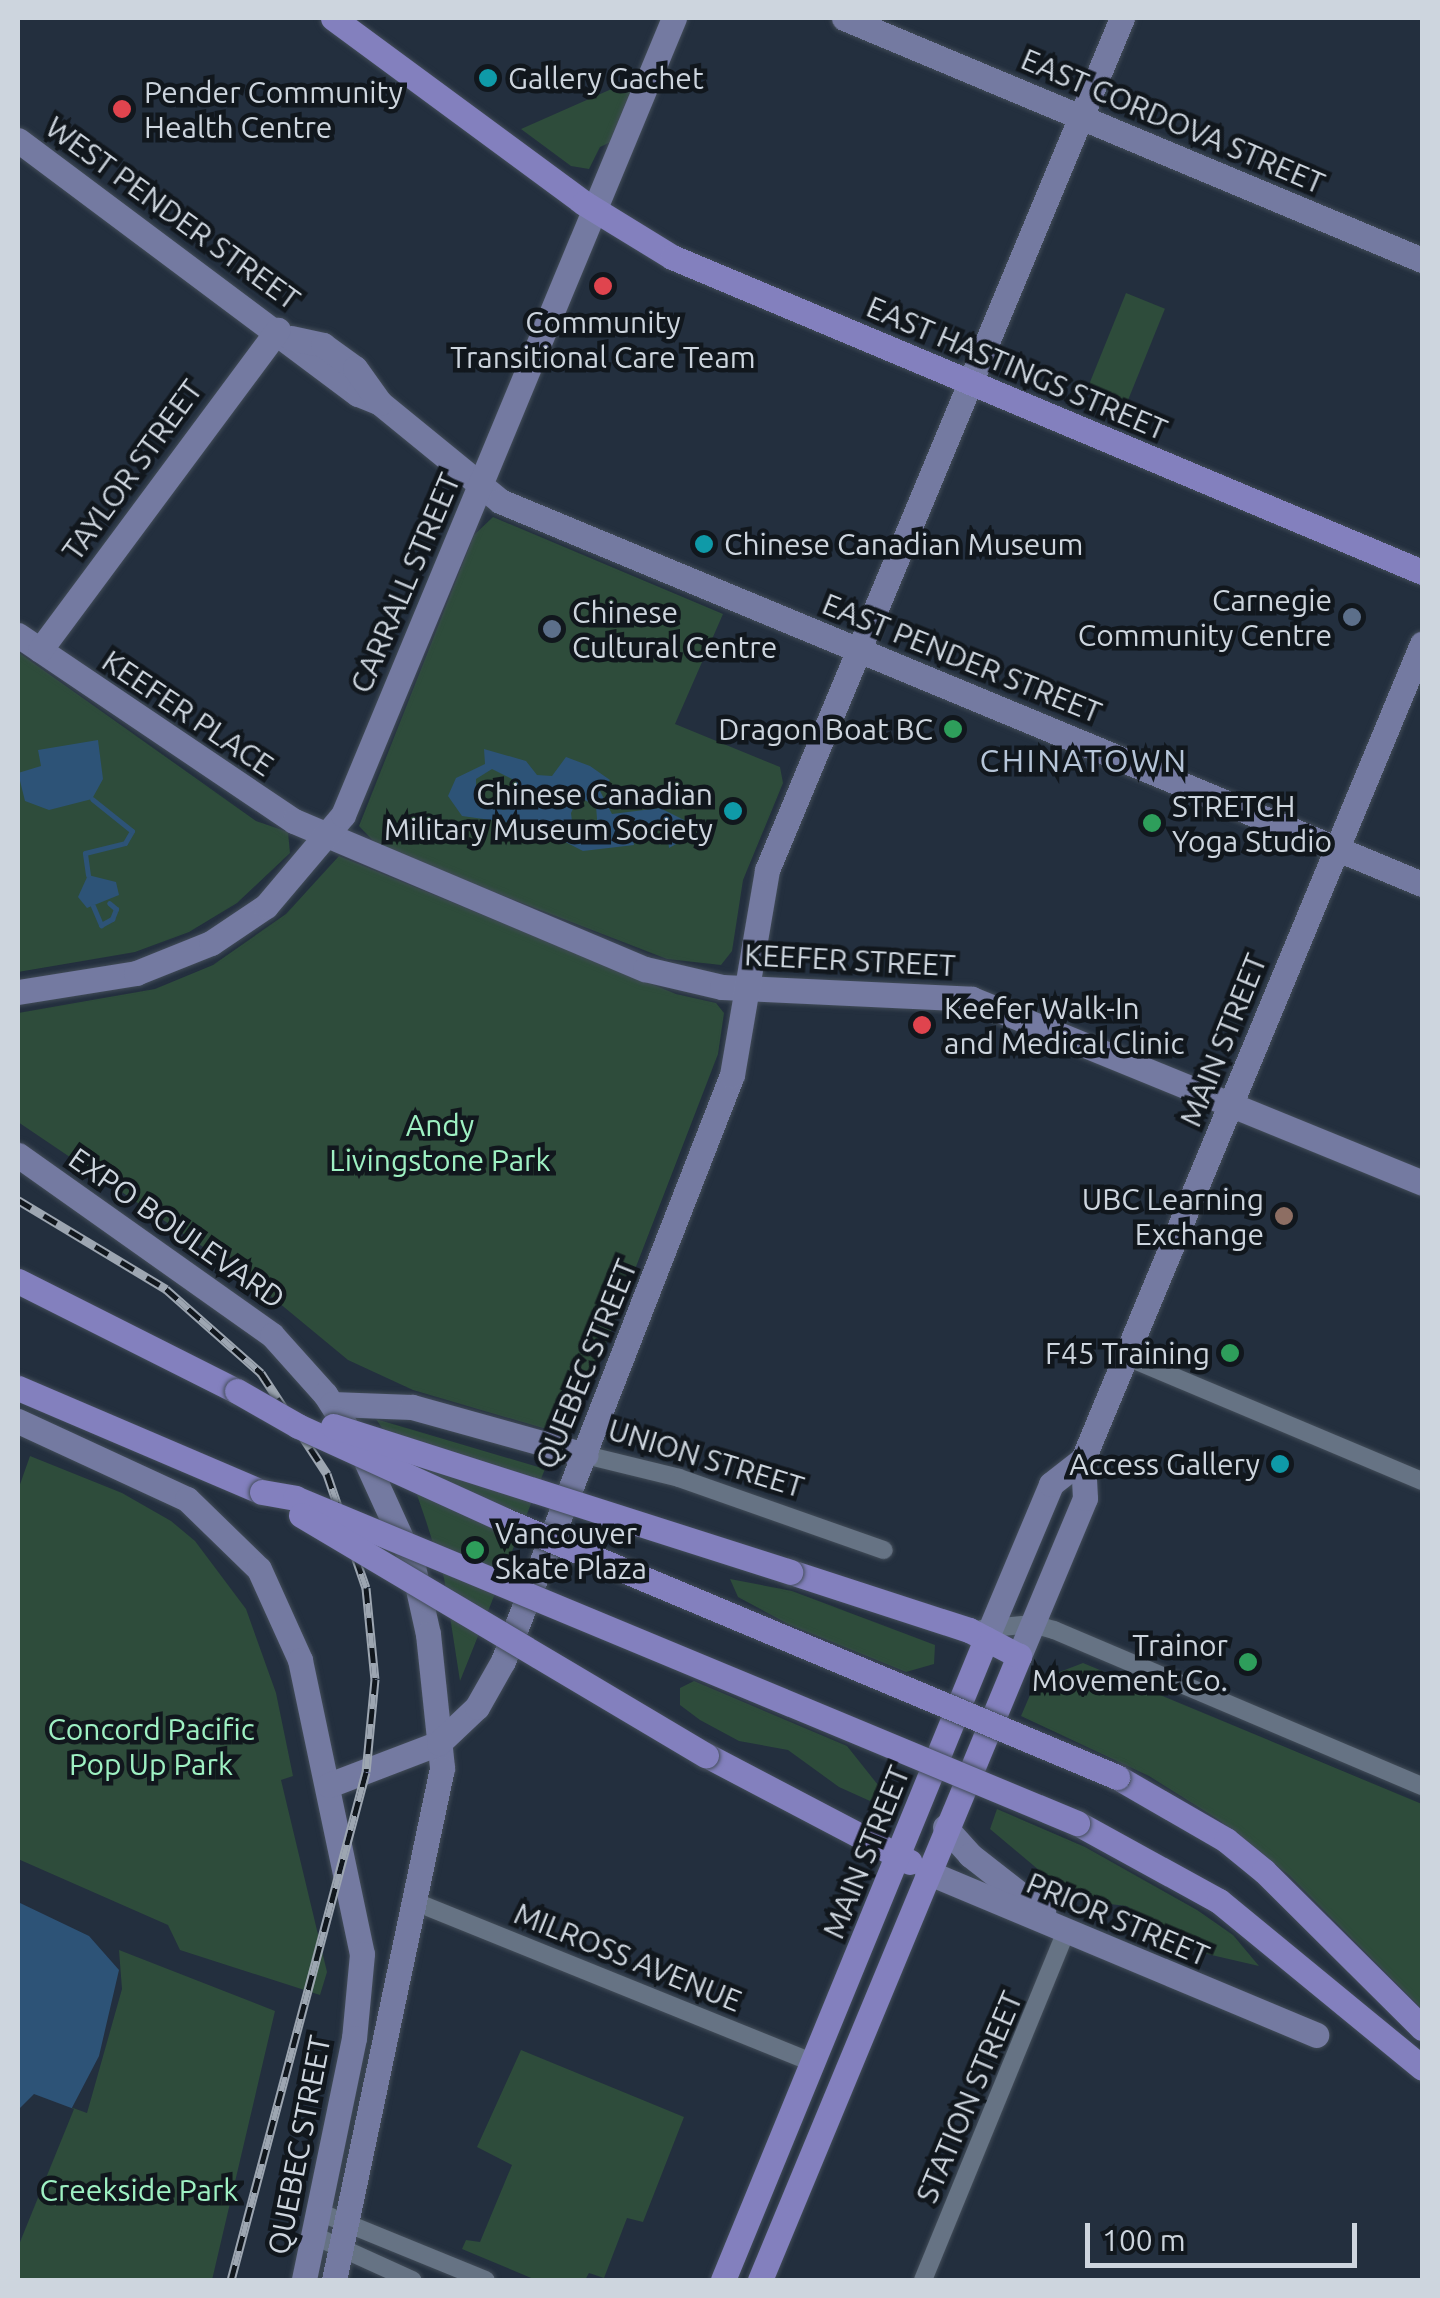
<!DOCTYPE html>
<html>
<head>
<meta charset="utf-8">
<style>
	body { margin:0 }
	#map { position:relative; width:1440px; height:2298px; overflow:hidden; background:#232f3e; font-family:Ubuntu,sans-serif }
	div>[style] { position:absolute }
	.green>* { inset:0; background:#2e4c3b; transform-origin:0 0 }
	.water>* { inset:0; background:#2d5377 }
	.pier>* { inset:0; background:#232f3e }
	.stream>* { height:5px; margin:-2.5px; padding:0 2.5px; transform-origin:2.5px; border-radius:2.5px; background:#2d5377 }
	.roads { filter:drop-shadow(0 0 2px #424c58) drop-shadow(0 0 2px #424c58) }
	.street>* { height:18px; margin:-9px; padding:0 9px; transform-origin:9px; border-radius:9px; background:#667384 }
	.secondary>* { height:25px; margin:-12.5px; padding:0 12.5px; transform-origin:12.5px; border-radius:12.5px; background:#747aa1 }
	.primary>* { height:25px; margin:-12.5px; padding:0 12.5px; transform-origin:12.5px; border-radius:12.5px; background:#8380be }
	.rail>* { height:9px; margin-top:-4.5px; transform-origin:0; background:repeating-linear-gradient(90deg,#11171d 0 15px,#9da6b1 0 30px); box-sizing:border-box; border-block:2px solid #9da6b1 }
	.bridges { filter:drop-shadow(0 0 2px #424c58) drop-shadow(0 0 2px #424c58) }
	.primary-bridge>* { height:25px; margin:-12.5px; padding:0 12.5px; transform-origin:12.5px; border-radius:12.5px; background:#8380be }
	.dots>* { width:28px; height:28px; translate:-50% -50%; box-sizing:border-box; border:5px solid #11171d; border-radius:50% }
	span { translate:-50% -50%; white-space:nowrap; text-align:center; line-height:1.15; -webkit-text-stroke:9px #11171d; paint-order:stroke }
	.poi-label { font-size:30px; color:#cdd5de }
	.left { translate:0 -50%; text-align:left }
	.right { translate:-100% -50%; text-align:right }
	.street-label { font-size:30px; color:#cdd5de }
	.park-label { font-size:30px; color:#9ef1c3 }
	.neighbourhood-label { font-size:32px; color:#b6c5d8; letter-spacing:2.5px }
	.frame { position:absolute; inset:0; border:20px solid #cdd5de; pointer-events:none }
	.scale { position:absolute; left:1085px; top:2223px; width:272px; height:45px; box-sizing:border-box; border:5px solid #cdd5de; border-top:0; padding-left:12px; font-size:30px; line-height:35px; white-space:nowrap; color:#cdd5de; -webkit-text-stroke:8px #11171d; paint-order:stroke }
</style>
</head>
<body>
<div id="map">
	<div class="green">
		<i style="clip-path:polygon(641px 76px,613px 141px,600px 147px,589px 169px,571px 166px,521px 129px)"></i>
		<i style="left:1126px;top:293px;width:42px;height:103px;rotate:22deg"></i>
		<i style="clip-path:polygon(493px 517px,723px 614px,675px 724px,780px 767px,783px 783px,743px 880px,732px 951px,721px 965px,667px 959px,380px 848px,359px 826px,474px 535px)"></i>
		<i style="clip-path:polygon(18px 652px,256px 821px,288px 832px,290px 853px,237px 903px,189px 932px,135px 952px,18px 972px)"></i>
		<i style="clip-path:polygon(339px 856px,676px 994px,716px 1003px,724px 1013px,718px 1054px,577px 1420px,563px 1434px,413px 1390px,348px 1360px,249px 1278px,18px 1122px,18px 1013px,155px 989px,213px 965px,286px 914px)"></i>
		<i style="clip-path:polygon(376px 1419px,545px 1469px,460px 1681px,444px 1578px,426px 1521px,406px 1463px)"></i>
		<i style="clip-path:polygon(30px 1456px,122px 1493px,171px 1521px,195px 1541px,246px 1609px,276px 1693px,293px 1776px,281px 1780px,327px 1972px,320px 1995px,180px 1950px,168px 1925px,18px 1859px,18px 1490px)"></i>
		<i style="clip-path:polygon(730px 1579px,792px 1591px,935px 1645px,934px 1664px,906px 1672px,788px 1624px,738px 1597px)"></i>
		<i style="clip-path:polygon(1083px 1663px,1422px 1804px,1422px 2009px,1289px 1875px,1219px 1820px,1149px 1776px,1021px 1716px,1036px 1681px)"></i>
		<i style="clip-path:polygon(694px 1681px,847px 1746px,882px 1790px,870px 1801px,839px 1787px,788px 1750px,739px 1741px,700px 1720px,680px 1705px,680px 1688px)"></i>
		<i style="clip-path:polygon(997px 1809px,1085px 1847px,1197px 1910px,1233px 1935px,1259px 1966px,1207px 1954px,1126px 1906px,1086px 1901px,1053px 1882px,990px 1829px)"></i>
		<i style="clip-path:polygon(119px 1950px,275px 2011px,212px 2280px,18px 2280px,18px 2110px,34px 2094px,87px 2113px,122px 1989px)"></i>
		<i style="clip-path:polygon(521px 2050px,684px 2117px,643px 2222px,627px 2218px,604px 2278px,589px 2273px,585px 2280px,536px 2280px,462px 2249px,466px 2240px,480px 2242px,512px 2165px,477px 2147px)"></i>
	</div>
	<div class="water">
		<i style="clip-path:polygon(98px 740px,103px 779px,92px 799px,49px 810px,25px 801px,18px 773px,41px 766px,38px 750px)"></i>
		<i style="clip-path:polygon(evenodd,484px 749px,526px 761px,537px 775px,552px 776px,566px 757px,590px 766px,610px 780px,600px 791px,612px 814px,660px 808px,692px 824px,687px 838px,669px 848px,667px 831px,631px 825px,634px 845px,583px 851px,534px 826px,462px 816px,448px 796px,456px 778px,485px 764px,484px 749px,492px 769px,516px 781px,523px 806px,503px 810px,476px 796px,476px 779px,492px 769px,484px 749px,579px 797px,596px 806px,598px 832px,588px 837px,573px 830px,571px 813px,579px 797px)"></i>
		<i style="clip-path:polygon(88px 875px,116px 882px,119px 895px,87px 908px,78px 897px)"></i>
		<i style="clip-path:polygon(18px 1902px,89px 1936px,119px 1970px,99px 2056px,64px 2123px,18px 2247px)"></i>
	</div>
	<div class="pier">
		<i style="clip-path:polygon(34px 2094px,74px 2109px,18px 2247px,18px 2110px)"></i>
	</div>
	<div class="stream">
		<i style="left:88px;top:875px;width:22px;rotate:-98deg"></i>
		<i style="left:85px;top:853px;width:41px;rotate:-14deg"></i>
		<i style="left:125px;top:843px;width:14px;rotate:-60deg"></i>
		<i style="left:132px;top:831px;width:51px;rotate:-141.3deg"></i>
		<i style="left:93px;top:906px;width:21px;rotate:67deg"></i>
		<i style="left:101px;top:925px;width:13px;rotate:-29deg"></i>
		<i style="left:112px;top:919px;width:11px;rotate:-68deg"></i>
		<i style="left:116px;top:909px;width:9px;rotate:-139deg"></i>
	</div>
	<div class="roads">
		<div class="street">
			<i style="left:1127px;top:1357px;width:320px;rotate:22.8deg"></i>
			<i style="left:585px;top:1455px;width:97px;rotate:13.7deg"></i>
			<i style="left:679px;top:1478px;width:217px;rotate:19.4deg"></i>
			<i style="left:981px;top:1629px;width:52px;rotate:-5.5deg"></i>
			<i style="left:1033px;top:1624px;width:22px;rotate:16deg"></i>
			<i style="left:1054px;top:1630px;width:400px;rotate:23deg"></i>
			<i style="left:418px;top:1903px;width:429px;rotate:22deg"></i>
			<i style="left:319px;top:2212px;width:180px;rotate:22.2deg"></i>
			<i style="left:315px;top:2236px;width:107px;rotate:24.4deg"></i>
			<i style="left:923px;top:2280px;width:375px;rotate:-67.7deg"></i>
		</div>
		<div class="secondary">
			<i style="left:844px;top:18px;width:627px;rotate:22.72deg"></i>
			<i style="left:18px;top:140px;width:424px;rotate:36.8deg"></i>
			<i style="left:358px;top:394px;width:24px;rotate:22deg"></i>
			<i style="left:380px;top:403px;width:155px;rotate:39.2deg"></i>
			<i style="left:500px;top:501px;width:998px;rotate:22.56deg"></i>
			<i style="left:291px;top:338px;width:33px;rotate:12deg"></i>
			<i style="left:323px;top:345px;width:39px;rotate:36deg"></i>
			<i style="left:355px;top:368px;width:43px;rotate:54.5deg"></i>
			<i style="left:18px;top:635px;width:333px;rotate:34deg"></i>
			<i style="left:294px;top:821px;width:381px;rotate:22.9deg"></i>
			<i style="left:645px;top:969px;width:79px;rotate:13.2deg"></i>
			<i style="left:722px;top:987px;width:250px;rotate:2.7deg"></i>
			<i style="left:972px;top:999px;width:486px;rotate:22.2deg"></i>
			<i style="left:40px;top:650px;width:399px;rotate:-53.4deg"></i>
			<i style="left:18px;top:992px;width:120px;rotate:-9.1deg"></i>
			<i style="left:136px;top:973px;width:81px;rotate:-21.8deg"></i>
			<i style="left:211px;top:943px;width:66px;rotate:-33.9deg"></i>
			<i style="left:266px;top:906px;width:119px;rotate:-49.8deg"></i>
			<i style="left:343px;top:815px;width:863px;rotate:-67.45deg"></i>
			<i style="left:18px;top:1155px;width:311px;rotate:35.3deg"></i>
			<i style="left:272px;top:1335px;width:79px;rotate:48.1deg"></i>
			<i style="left:325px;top:1394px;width:67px;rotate:57.3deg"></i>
			<i style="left:361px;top:1450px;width:123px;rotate:65.5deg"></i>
			<i style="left:412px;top:1562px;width:74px;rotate:77.5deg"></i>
			<i style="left:428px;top:1634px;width:135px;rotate:84deg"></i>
			<i style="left:442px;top:1768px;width:523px;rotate:101.91deg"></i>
			<i style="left:332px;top:1404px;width:80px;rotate:2.1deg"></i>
			<i style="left:412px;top:1407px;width:180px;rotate:15.5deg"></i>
			<i style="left:18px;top:1421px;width:186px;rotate:24.8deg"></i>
			<i style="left:187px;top:1499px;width:100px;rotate:44.2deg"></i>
			<i style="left:259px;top:1569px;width:100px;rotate:65.7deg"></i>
			<i style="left:300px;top:1660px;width:300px;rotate:78.1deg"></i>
			<i style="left:362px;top:1954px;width:84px;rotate:95.4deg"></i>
			<i style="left:354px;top:2038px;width:247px;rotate:101.7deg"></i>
			<i style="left:986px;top:1639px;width:168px;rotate:-67.2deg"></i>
			<i style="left:1051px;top:1484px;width:41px;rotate:-38deg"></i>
			<i style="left:1019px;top:1656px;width:171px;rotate:-67.3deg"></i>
			<i style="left:1085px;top:1498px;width:39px;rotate:-93deg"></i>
			<i style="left:1083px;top:1459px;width:883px;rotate:-67.42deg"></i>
			<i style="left:329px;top:1785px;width:118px;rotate:-20.9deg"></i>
			<i style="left:439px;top:1743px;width:52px;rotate:-43.5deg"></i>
			<i style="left:477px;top:1707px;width:53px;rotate:-60.5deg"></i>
			<i style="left:503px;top:1661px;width:629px;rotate:-68.66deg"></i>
			<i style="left:732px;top:1075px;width:208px;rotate:-80.3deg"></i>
			<i style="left:767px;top:870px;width:923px;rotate:-67.38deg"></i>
			<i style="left:945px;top:1827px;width:38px;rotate:48deg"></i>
			<i style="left:970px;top:1855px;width:93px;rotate:38deg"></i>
			<i style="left:927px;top:1872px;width:422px;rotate:22.7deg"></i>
		</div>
		<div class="primary">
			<i style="left:333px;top:18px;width:312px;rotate:36.4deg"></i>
			<i style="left:584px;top:203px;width:103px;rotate:31.5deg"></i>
			<i style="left:672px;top:257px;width:813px;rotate:22.78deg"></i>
			<i style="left:18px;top:1281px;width:245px;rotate:26.7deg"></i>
			<i style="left:18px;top:1388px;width:265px;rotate:23.1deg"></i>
			<i style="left:706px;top:1755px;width:230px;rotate:27.7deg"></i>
			<i style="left:1117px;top:1777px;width:126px;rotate:30deg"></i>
			<i style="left:1226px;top:1840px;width:49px;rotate:39.2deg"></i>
			<i style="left:1264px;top:1871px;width:223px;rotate:44.8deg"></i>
			<i style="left:1077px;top:1823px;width:162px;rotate:28.8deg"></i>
			<i style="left:1219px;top:1901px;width:263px;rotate:39.4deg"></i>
			<i style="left:723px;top:2280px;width:693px;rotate:-67.69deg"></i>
			<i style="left:760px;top:2280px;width:676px;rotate:-67.46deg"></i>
			<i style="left:1019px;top:1656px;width:56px;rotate:-152.5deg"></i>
			<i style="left:969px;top:1630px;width:188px;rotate:-162deg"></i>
		</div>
	</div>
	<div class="rail">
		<i style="left:18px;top:1200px;width:173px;rotate:31deg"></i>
		<i style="left:166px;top:1289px;width:127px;rotate:41.5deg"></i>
		<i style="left:261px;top:1373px;width:121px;rotate:56.8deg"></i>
		<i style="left:327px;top:1474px;width:120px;rotate:71.1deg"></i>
		<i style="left:366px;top:1588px;width:91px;rotate:84.4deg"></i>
		<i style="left:375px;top:1679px;width:93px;rotate:95.5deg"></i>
		<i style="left:366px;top:1772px;width:526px;rotate:104.88deg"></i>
	</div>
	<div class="bridges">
		<div class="primary-bridge">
			<i style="left:237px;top:1391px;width:70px;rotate:29.8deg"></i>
			<i style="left:298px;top:1426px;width:226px;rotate:24.5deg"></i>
			<i style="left:504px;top:1520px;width:665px;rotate:22.75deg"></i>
			<i style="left:333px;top:1426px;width:480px;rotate:17.7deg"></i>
			<i style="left:262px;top:1492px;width:34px;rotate:10deg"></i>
			<i style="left:295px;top:1498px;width:847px;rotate:22.57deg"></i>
			<i style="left:301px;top:1515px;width:471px;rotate:30.7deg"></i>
		</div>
	</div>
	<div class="dots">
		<i style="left:488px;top:78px;background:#0f9aa8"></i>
		<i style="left:122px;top:109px;background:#e0444e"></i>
		<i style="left:603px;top:286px;background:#e0444e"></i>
		<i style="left:704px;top:544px;background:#0f9aa8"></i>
		<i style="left:1352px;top:617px;background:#5c6f8a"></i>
		<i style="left:552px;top:629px;background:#5c6f8a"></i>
		<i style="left:953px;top:729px;background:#2e9e5b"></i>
		<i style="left:733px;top:811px;background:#0f9aa8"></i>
		<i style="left:1152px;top:823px;background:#2e9e5b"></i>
		<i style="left:922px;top:1025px;background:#e0444e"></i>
		<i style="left:1284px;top:1216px;background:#8d6e63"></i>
		<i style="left:1230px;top:1353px;background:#2e9e5b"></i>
		<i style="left:1280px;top:1464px;background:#0f9aa8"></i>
		<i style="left:475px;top:1550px;background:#2e9e5b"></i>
		<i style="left:1248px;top:1662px;background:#2e9e5b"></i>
	</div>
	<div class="poi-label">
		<span class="left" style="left:508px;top:78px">Gallery Gachet</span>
		<span class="left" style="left:144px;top:109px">Pender Community<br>Health Centre</span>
		<span style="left:603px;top:339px">Community<br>Transitional Care Team</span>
		<span class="left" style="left:724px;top:544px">Chinese Canadian Museum</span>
		<span class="right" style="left:1332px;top:617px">Carnegie<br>Community Centre</span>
		<span class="left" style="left:572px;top:629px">Chinese<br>Cultural Centre</span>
		<span class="right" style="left:933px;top:729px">Dragon Boat BC</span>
		<span class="right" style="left:713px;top:811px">Chinese Canadian<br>Military Museum Society</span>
		<span class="left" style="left:1172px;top:823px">STRETCH<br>Yoga Studio</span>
		<span class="left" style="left:944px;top:1025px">Keefer Walk-In<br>and Medical Clinic</span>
		<span class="right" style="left:1264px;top:1216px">UBC Learning<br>Exchange</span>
		<span class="right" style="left:1210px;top:1353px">F45 Training</span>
		<span class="right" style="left:1260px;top:1464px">Access Gallery</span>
		<span class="left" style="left:495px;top:1550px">Vancouver<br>Skate Plaza</span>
		<span class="right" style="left:1228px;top:1662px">Trainor<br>Movement Co.</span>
	</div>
	<div class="street-label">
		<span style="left:1173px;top:121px;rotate:23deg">EAST CORDOVA STREET</span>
		<span style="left:173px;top:213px;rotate:36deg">WEST PENDER STREET</span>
		<span style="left:1017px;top:368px;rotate:23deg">EAST HASTINGS STREET</span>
		<span style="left:132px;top:470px;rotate:-54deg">TAYLOR STREET</span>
		<span style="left:405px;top:583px;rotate:-67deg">CARRALL STREET</span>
		<span style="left:962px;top:658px;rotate:22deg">EAST PENDER STREET</span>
		<span style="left:188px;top:713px;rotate:34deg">KEEFER PLACE</span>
		<span style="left:850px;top:960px;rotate:3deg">KEEFER STREET</span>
		<span style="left:1223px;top:1040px;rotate:-68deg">MAIN STREET</span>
		<span style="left:177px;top:1228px;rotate:35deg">EXPO BOULEVARD</span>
		<span style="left:586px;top:1364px;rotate:-68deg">QUEBEC STREET</span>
		<span style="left:706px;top:1458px;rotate:17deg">UNION STREET</span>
		<span style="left:866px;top:1852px;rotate:-68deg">MAIN STREET</span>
		<span style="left:1118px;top:1919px;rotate:23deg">PRIOR STREET</span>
		<span style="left:628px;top:1957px;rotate:22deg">MILROSS AVENUE</span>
		<span style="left:969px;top:2097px;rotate:-67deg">STATION STREET</span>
		<span style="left:299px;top:2145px;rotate:-79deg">QUEBEC STREET</span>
	</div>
	<div class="park-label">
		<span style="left:440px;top:1142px">Andy<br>Livingstone Park</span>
		<span style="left:151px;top:1746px">Concord Pacific<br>Pop Up Park</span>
		<span style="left:139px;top:2190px">Creekside Park</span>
	</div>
	<div class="neighbourhood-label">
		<span style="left:1084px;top:760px">CHINATOWN</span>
	</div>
	<div class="frame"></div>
	<div class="scale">100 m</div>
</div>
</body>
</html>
